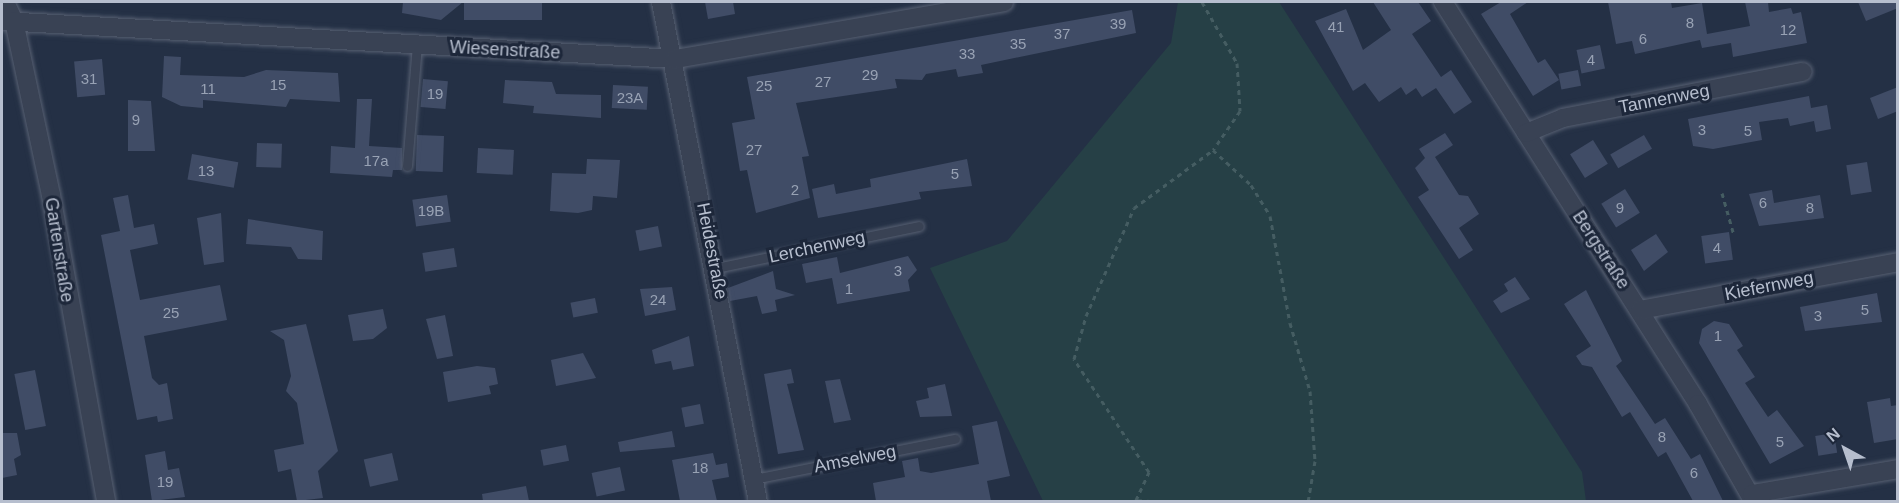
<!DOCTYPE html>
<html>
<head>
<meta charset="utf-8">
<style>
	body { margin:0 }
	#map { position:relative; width:1899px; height:503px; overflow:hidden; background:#243045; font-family:Arial,sans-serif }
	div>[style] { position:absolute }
	.green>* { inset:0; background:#264046 }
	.building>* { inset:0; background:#404c66; transform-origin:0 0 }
	.path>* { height:3px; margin-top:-1.5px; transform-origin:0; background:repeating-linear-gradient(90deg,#455d62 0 4.5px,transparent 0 9px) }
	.roads { filter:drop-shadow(0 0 2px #576072) drop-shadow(0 0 2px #576072) }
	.lane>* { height:9px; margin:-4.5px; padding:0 4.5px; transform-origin:4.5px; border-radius:4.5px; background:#394254 }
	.street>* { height:18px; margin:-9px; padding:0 9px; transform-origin:9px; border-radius:9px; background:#394254 }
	span { translate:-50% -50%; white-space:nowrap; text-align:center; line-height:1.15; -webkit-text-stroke:6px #1d273a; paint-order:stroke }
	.number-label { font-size:15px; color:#98a2b4 }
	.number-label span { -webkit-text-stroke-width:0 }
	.street-label { font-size:18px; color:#b6bece }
	.frame { position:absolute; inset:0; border:3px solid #b6bece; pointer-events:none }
	.north { position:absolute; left:1815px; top:419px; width:60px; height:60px; -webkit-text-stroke:4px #1d273a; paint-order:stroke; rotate:320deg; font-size:16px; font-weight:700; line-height:24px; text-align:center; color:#b6bece }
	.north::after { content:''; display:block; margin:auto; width:21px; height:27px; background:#b6bece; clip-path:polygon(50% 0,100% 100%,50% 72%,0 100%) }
</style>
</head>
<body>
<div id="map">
	<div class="green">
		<i style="clip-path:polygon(1178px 2px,1279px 2px,1582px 472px,1586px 501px,1043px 501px,930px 268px,1007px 241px,1171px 43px)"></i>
	</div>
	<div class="building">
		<i style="clip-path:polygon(403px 2px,463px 2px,441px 20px,402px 13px)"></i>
		<i style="left:464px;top:2px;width:78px;height:18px"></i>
		<i style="clip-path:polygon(705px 2px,733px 2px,735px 14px,708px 19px)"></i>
		<i style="clip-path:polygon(1373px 2px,1418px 2px,1431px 21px,1412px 34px,1441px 77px,1451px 70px,1472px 102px,1454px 114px,1436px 88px,1422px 97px,1416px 88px,1406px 95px,1401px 87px,1379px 102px,1365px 83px,1353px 91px,1315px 21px,1346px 9px,1363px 50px,1391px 30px)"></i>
		<i style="clip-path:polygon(1501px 2px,1528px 2px,1510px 14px,1538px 63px,1545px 59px,1559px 80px,1533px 96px,1481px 14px)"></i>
		<i style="clip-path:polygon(1608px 2px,1671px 2px,1672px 8px,1702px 3px,1707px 34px,1750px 26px,1745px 2px,1768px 2px,1769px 12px,1791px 8px,1793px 14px,1801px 12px,1807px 43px,1733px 57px,1731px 43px,1702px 48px,1700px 40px,1635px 54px,1632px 41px,1616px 44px)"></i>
		<i style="clip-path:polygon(1858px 2px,1898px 2px,1898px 8px,1866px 21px)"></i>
		<i style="clip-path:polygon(1132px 10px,1136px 33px,981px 65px,983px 73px,958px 77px,956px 69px,926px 74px,922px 80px,895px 79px,897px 88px,796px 103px,809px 156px,802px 157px,810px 198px,756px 213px,747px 170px,740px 171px,732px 123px,755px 119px,747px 77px)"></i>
		<i style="left:1600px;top:45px;width:24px;height:24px;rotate:78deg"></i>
		<i style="clip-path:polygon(164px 56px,181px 57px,180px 75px,244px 77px,266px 70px,338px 73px,340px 102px,290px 99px,286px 107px,203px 100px,203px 108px,181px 106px,162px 97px)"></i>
		<i style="left:102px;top:59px;width:36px;height:28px;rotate:85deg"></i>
		<i style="left:1578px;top:70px;width:16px;height:20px;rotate:79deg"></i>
		<i style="left:423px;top:79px;width:25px;height:28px;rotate:5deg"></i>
		<i style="clip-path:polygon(505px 80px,552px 82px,556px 94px,601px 95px,601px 118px,533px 113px,534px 106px,503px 103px)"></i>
		<i style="left:613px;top:85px;width:35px;height:23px;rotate:3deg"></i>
		<i style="clip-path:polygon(1898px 87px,1898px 111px,1878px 119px,1870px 98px)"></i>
		<i style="clip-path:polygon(1809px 96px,1811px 108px,1827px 105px,1831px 129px,1816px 132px,1814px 121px,1790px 126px,1788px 118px,1759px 122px,1762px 140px,1713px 149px,1693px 146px,1688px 119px)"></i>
		<i style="clip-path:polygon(357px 99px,372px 99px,369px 146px,402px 148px,402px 170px,393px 170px,392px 177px,330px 173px,331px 146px,355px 148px)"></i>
		<i style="clip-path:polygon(128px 100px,151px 101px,155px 151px,128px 151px)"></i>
		<i style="clip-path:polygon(1445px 133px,1453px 145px,1435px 157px,1459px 195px,1468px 196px,1479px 214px,1459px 228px,1473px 250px,1459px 259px,1418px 197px,1429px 190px,1415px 168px,1425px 158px,1419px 149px)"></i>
		<i style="left:417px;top:135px;width:27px;height:36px;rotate:2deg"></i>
		<i style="left:1644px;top:135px;width:16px;height:39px;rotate:60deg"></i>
		<i style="left:1593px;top:140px;width:28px;height:27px;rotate:58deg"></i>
		<i style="left:257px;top:143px;width:25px;height:24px;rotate:2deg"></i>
		<i style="left:478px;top:148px;width:36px;height:25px;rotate:3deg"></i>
		<i style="left:192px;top:154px;width:47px;height:26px;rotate:10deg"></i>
		<i style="clip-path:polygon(587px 159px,620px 160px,617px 198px,593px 196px,592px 210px,578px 213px,550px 211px,552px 173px,586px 174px)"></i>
		<i style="clip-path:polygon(967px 159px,972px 186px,919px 192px,921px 199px,818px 218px,812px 189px,834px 184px,836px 194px,871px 187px,870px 179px)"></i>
		<i style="left:1867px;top:162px;width:30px;height:21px;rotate:81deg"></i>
		<i style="left:1625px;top:189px;width:28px;height:28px;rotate:58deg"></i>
		<i style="clip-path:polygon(1772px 190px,1774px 203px,1820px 195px,1824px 218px,1759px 226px,1749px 194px)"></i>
		<i style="clip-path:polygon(128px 195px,134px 228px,154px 224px,158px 244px,130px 250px,140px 300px,220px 285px,227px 320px,144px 336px,152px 378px,159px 385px,167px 383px,173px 419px,158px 422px,157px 416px,137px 420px,101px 235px,120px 231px,113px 198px)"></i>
		<i style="left:447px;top:195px;width:27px;height:35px;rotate:82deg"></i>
		<i style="clip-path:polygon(221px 213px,224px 262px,204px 265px,197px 218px)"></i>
		<i style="clip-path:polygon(248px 219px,323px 231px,322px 260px,298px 259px,291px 247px,246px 244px)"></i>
		<i style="left:658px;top:226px;width:21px;height:23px;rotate:79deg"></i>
		<i style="left:1729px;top:232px;width:28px;height:28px;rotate:82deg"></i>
		<i style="clip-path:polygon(1656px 234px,1668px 252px,1644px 271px,1631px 250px)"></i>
		<i style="left:454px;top:248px;width:19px;height:32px;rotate:81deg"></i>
		<i style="clip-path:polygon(908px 256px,917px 270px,908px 280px,910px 291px,837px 304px,832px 278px,806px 283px,802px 264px,837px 257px,840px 273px)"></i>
		<i style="clip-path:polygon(773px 271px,776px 289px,795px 295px,775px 300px,777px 311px,762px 314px,757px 296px,730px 301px,728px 288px)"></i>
		<i style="clip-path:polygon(1515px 277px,1530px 299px,1501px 313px,1493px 301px,1508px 291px,1504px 284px)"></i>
		<i style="clip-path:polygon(672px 287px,676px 310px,645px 316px,640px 289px)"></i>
		<i style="clip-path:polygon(1586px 290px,1622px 361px,1616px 366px,1655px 424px,1665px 418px,1691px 459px,1700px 454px,1723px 501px,1693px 501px,1666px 452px,1658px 457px,1630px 412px,1622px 417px,1592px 367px,1582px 365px,1576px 356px,1591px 346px,1564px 304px)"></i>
		<i style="clip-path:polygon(1877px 293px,1882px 322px,1805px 331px,1800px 307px)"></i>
		<i style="left:595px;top:298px;width:15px;height:25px;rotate:79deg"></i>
		<i style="clip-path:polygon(383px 309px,387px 328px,373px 339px,353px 341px,348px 315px)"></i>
		<i style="clip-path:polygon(445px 315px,453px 356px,437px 359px,426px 319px)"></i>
		<i style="clip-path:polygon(1714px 321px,1729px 324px,1743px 346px,1737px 350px,1755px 377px,1745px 383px,1768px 417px,1777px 410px,1804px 446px,1770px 464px,1699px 343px,1702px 329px)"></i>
		<i style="clip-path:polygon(306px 324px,338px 451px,318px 471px,323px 498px,297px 501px,291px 469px,278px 472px,274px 450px,304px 444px,297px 403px,286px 391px,291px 376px,284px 340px,270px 331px)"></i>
		<i style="clip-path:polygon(689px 336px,694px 366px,673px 370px,671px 361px,655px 364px,652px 350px)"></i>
		<i style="clip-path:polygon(583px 353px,596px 378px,556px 386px,551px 360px)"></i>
		<i style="clip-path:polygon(477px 366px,495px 368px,498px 384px,489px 386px,491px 394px,448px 402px,443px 372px)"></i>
		<i style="clip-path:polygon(791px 369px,794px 383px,787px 384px,804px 450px,778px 454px,764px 374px)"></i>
		<i style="left:35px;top:370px;width:57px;height:21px;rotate:79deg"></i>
		<i style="clip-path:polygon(840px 379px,851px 420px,834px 423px,825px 381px)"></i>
		<i style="clip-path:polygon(945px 384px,952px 416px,920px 417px,916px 401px,929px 398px,927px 388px)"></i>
		<i style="clip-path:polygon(1890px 398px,1891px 406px,1898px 405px,1898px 439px,1874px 443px,1867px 402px)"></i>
		<i style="left:700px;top:404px;width:20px;height:19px;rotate:79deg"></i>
		<i style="clip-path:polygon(997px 421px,1010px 476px,987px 481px,991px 501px,876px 501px,873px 483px,905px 477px,902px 461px,918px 458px,920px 471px,931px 473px,979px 464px,972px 426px)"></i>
		<i style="clip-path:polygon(672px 431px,675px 447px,620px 452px,618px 442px)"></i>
		<i style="clip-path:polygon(2px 433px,17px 433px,21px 455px,14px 459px,17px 475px,2px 478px)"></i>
		<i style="left:1834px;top:433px;width:20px;height:19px;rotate:81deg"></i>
		<i style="left:566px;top:445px;width:16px;height:26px;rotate:79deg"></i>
		<i style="clip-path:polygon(165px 451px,168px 470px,179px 468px,185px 497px,152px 501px,145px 455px)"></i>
		<i style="left:392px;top:453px;width:28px;height:29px;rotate:77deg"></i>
		<i style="clip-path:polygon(713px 453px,716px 465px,727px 463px,729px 477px,712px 480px,717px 501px,680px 501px,672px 460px)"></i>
		<i style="left:620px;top:467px;width:24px;height:29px;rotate:78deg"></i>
		<i style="clip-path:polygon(526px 486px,529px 501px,483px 501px,482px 494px)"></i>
	</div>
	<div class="path">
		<i style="left:1202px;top:2px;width:70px;rotate:60.2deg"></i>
		<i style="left:1237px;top:63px;width:48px;rotate:86.4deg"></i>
		<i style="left:1240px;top:111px;width:47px;rotate:124.7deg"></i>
		<i style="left:1213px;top:150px;width:52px;rotate:42.6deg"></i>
		<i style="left:1251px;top:185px;width:36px;rotate:58deg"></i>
		<i style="left:1270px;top:216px;width:109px;rotate:79.4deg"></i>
		<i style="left:1290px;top:323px;width:71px;rotate:73.6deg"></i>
		<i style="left:1310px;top:391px;width:70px;rotate:85.9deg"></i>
		<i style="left:1315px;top:461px;width:42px;rotate:99.7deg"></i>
		<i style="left:1722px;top:193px;width:41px;rotate:74.2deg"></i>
		<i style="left:1169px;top:502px;width:33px;rotate:-177deg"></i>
		<i style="left:1136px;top:500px;width:31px;rotate:-65deg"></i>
		<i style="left:1149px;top:472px;width:136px;rotate:-123.6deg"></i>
		<i style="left:1074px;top:359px;width:45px;rotate:-74.4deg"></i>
		<i style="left:1086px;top:316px;width:118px;rotate:-66deg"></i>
		<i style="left:1134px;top:208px;width:98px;rotate:-36.3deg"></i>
	</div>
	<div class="roads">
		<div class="lane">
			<i style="left:407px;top:166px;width:121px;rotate:-85.3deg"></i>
			<i style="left:716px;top:268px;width:207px;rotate:-11.7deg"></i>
			<i style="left:754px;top:479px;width:205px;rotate:-11.3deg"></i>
		</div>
		<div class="street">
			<i style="left:5px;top:2px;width:21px;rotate:65deg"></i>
			<i style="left:14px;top:21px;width:178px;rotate:78deg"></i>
			<i style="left:51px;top:195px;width:312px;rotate:79.8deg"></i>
			<i style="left:661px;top:2px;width:509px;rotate:79.02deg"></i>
			<i style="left:1443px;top:2px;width:476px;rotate:57.6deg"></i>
			<i style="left:1698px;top:404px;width:113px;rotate:60.3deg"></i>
			<i style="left:2px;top:21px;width:674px;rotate:3.23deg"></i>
			<i style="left:675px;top:59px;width:334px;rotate:-9.8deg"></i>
			<i style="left:1526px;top:133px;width:40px;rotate:-22deg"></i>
			<i style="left:1563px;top:118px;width:244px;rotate:-10.9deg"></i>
			<i style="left:1640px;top:310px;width:262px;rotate:-10.5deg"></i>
			<i style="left:1752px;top:494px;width:148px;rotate:-9.7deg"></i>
		</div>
	</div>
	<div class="number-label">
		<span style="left:1690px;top:23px">8</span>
		<span style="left:1118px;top:24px">39</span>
		<span style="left:1336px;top:27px">41</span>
		<span style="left:1788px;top:30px">12</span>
		<span style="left:1062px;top:34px">37</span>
		<span style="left:1643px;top:39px">6</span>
		<span style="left:1018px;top:44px">35</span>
		<span style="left:967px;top:54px">33</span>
		<span style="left:1591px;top:60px">4</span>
		<span style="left:870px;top:75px">29</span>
		<span style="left:89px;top:79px">31</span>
		<span style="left:823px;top:82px">27</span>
		<span style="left:278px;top:85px">15</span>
		<span style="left:764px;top:86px">25</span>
		<span style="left:208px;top:89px">11</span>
		<span style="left:435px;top:94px">19</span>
		<span style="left:630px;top:98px">23A</span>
		<span style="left:136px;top:120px">9</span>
		<span style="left:1702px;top:130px">3</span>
		<span style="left:1748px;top:131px">5</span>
		<span style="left:754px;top:150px">27</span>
		<span style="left:376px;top:161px">17a</span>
		<span style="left:206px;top:171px">13</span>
		<span style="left:955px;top:174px">5</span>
		<span style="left:795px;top:190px">2</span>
		<span style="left:1763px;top:203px">6</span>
		<span style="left:1620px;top:208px">9</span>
		<span style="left:1810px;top:208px">8</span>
		<span style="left:431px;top:211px">19B</span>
		<span style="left:1717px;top:248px">4</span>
		<span style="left:898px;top:271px">3</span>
		<span style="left:849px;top:289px">1</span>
		<span style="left:658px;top:300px">24</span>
		<span style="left:1865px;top:310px">5</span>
		<span style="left:171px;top:313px">25</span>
		<span style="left:1818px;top:316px">3</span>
		<span style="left:1718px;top:336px">1</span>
		<span style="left:1662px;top:437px">8</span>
		<span style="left:1780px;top:442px">5</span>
		<span style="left:700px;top:468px">18</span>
		<span style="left:1694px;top:473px">6</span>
		<span style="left:165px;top:482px">19</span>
	</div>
	<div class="street-label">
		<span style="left:505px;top:50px;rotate:3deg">Wiesenstraße</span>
		<span style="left:1664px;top:99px;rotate:-11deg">Tannenweg</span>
		<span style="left:817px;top:247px;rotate:-12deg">Lerchenweg</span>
		<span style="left:59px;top:250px;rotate:81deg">Gartenstraße</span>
		<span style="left:1601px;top:250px;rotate:57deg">Bergstraße</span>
		<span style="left:712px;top:251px;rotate:79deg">Heidestraße</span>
		<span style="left:1769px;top:286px;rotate:-11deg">Kiefernweg</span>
		<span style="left:855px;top:459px;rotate:-11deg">Amselweg</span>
	</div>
	<div class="frame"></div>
	<div class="north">N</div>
</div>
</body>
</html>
